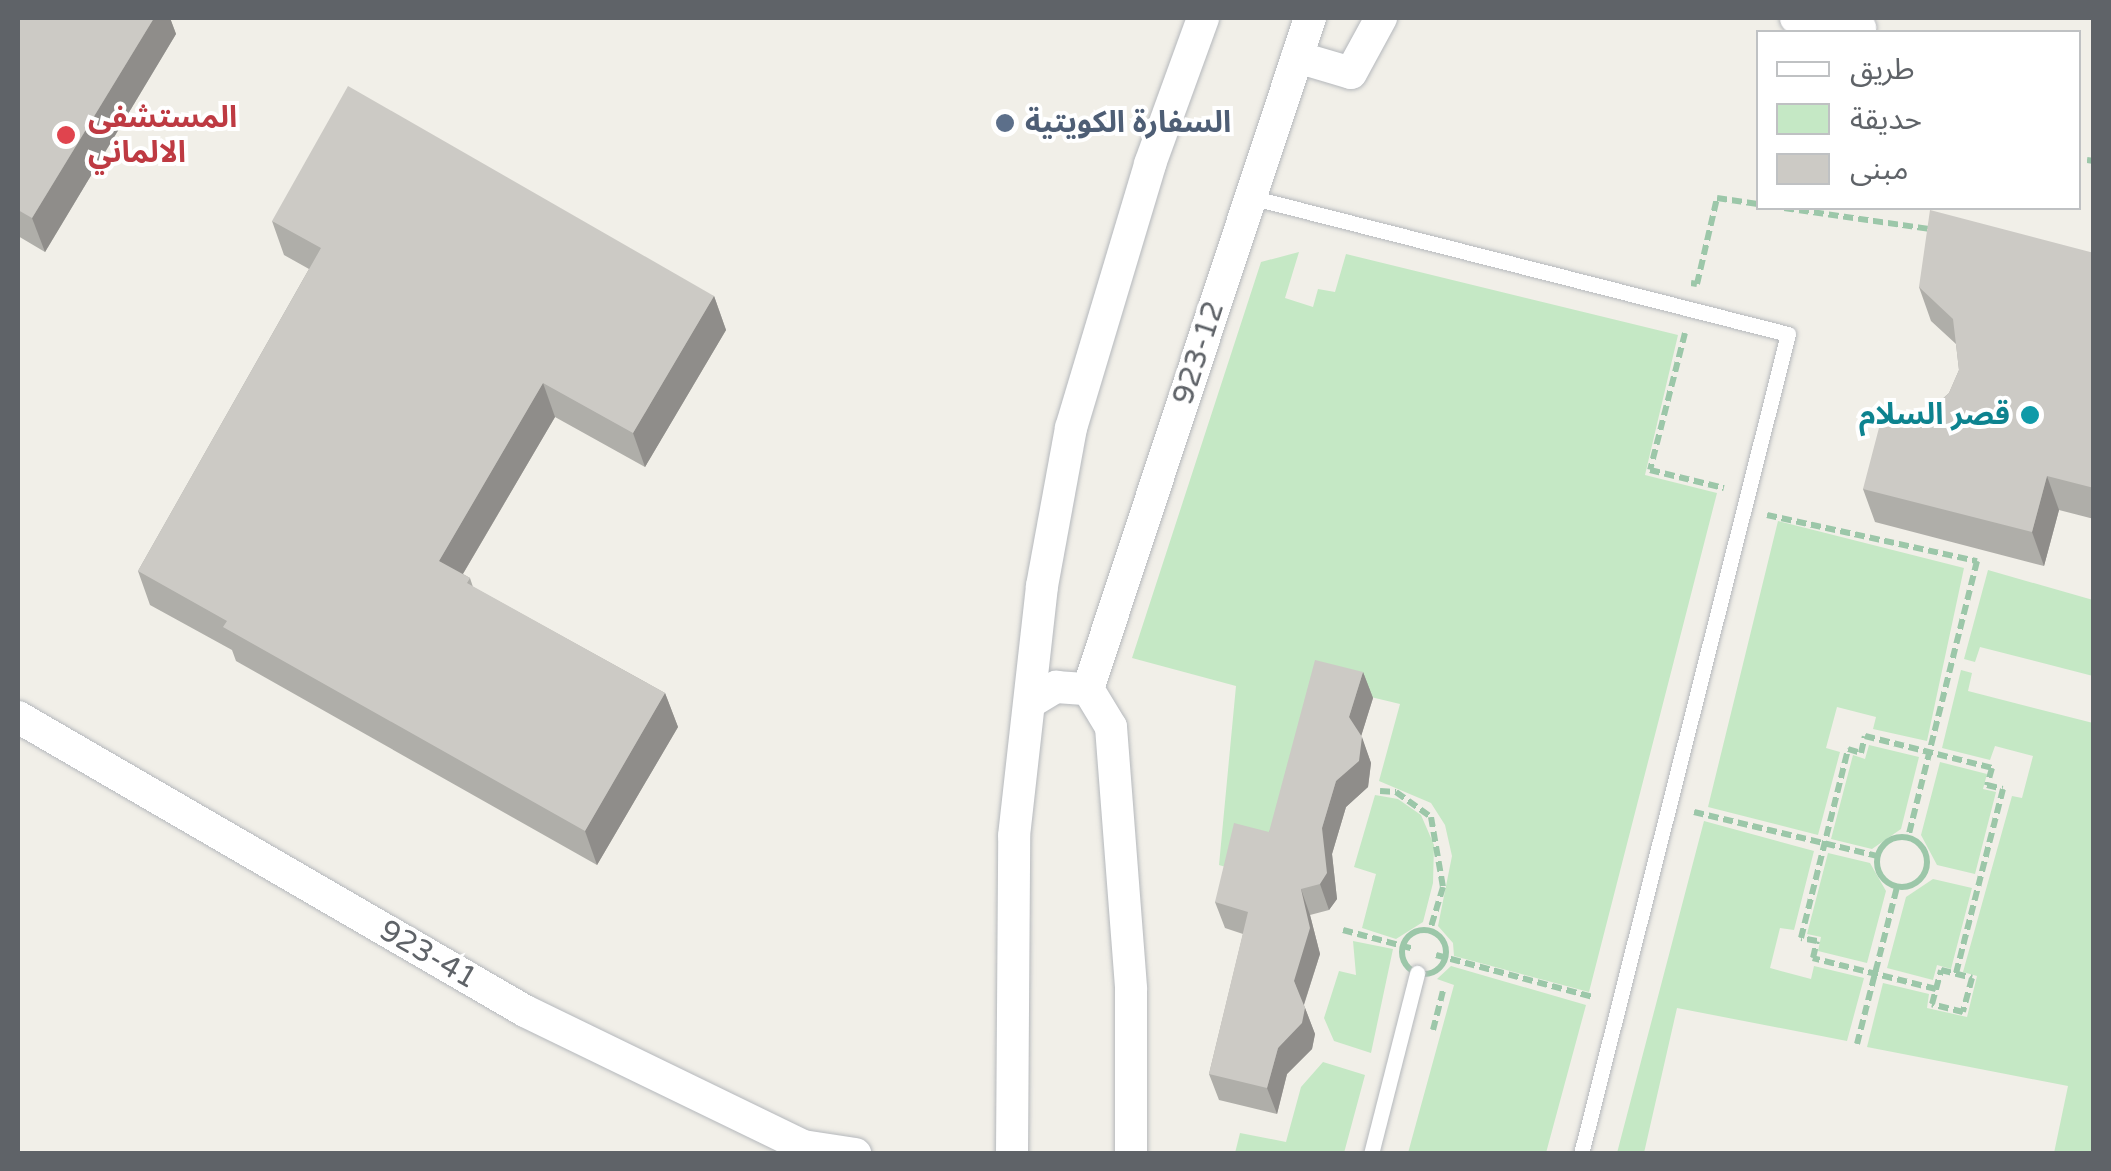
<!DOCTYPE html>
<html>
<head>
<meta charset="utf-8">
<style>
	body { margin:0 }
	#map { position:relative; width:2111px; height:1171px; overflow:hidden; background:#f1efe8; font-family:"Varela Round","Noto Sans Arabic",sans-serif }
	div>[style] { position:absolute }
	.green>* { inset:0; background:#c5e8c5 }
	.path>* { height:6px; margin-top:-3px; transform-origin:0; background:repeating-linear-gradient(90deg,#9cc7a9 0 10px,transparent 0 15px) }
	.path>.ring { margin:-3px; padding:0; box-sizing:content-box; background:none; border:6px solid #9cc7a9; border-radius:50% }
	.roads { filter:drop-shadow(0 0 2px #b5b8bc) drop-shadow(0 0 2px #b5b8bc) }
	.service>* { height:15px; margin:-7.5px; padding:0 7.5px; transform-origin:7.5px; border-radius:7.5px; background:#fff }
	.minor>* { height:32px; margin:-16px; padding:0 16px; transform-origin:16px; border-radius:16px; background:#fff }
	.wall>* { inset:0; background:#afaea9 }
	.shaded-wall>* { inset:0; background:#8f8d8a }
	.building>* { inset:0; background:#cccac5 }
	.dots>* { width:28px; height:28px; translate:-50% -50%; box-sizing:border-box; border:5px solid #fff; border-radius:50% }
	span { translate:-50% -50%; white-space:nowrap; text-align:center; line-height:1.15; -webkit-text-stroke:8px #fff; paint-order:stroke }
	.health-label { font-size:30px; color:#be3a42; font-weight:700 }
	.left { translate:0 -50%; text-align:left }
	.service-label { font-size:30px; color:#4e5e75; font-weight:700 }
	.street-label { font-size:30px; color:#5f6368 }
	.culture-label { font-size:30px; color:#0d838f; font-weight:700 }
	.right { translate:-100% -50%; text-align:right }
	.frame { position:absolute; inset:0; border:20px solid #5f6368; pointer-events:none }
	.legend { position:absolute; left:1756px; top:30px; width:325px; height:180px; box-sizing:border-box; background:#fff; border:2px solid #bfc1c3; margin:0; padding:12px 18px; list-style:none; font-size:30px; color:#5f6368 }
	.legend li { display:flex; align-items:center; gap:20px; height:50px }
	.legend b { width:50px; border:2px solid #bfc1c3 }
</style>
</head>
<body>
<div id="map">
	<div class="green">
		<i style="clip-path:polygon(1299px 252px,1285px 298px,1313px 307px,1318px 289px,1335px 292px,1346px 254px,1678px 335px,1645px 475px,1717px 493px,1589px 992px,1454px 956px,1453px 943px,1438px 926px,1452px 856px,1445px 825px,1431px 803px,1379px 781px,1400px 704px,1325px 686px,1278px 855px,1229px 868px,1219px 865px,1236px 686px,1132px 658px,1261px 262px)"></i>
		<i style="clip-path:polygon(1778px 521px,1964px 568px,1927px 741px,1873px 729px,1876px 717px,1837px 707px,1826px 748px,1840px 752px,1818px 835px,1708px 807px)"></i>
		<i style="clip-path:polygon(1988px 570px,2093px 600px,2093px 676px,1980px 647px,1975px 662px,1964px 659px)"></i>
		<i style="clip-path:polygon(1961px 670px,1972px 673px,1968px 691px,2093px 723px,2093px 1153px,2054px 1153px,2068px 1086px,1867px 1047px,1883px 983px,1929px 994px,1927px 1008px,1967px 1017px,1977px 976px,1963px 972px,2012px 796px,2022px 798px,2033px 756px,1995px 746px,1990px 760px,1942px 748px)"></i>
		<i style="clip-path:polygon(1869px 745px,1919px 757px,1901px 829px,1872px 849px,1831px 839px,1853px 755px,1865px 759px)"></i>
		<i style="clip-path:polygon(1940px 762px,1987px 774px,1983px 789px,1996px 792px,1975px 874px,1937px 865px,1921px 835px)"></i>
		<i style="clip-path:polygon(1375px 795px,1398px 799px,1421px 815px,1434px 845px,1433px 883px,1423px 922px,1396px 939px,1362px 928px,1376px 874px,1354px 867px)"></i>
		<i style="clip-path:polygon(1704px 821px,1814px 851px,1794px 930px,1780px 928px,1770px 968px,1811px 979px,1814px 966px,1864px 978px,1847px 1041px,1677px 1008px,1644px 1153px,1617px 1153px)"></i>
		<i style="clip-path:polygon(1828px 853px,1870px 863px,1886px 891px,1867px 963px,1818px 951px,1821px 937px,1807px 934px)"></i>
		<i style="clip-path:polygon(1933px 879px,1972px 888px,1951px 969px,1937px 965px,1933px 980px,1887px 968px,1906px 897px)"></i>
		<i style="clip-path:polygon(1353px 941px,1393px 949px,1371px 1053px,1334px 1041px,1324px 1018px,1339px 971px,1356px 975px)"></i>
		<i style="clip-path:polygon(1451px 966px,1586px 1005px,1546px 1153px,1408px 1153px,1454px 985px,1437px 979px)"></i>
		<i style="clip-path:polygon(1323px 1062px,1365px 1075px,1344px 1153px,1235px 1153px,1240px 1133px,1286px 1142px,1301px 1087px)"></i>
	</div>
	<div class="path">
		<i style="left:2087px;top:160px;width:7px;rotate:8deg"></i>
		<i style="left:1784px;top:208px;width:148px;rotate:8.2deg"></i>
		<i style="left:1691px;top:283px;width:6px;rotate:9deg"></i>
		<i style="left:1697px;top:284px;width:88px;rotate:-76.9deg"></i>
		<i style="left:1717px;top:198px;width:41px;rotate:8.3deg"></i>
		<i style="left:1685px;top:333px;width:141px;rotate:104.3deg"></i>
		<i style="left:1650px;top:470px;width:76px;rotate:13.7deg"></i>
		<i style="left:1767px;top:515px;width:215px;rotate:12.4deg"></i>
		<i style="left:1977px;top:561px;width:285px;rotate:104deg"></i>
		<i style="left:1380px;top:791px;width:16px;rotate:4deg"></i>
		<i style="left:1396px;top:792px;width:43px;rotate:35.5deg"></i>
		<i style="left:1431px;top:817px;width:71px;rotate:80.3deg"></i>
		<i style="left:1443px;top:887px;width:45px;rotate:106.8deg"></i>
		<i style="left:1694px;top:812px;width:188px;rotate:13.5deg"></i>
		<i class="ring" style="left:1877px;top:837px;width:44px;height:44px"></i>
		<i class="ring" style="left:1402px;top:930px;width:38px;height:38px"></i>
		<i style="left:1343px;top:930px;width:73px;rotate:15deg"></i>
		<i style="left:1436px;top:955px;width:163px;rotate:15deg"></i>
		<i style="left:1941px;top:970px;width:32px;rotate:14deg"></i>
		<i style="left:1972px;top:978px;width:35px;rotate:105deg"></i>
		<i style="left:1963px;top:1012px;width:32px;rotate:-166deg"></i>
		<i style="left:1932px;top:1004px;width:35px;rotate:-75deg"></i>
		<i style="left:1936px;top:989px;width:127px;rotate:-165.9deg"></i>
		<i style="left:1813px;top:958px;width:17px;rotate:-77deg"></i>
		<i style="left:1817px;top:941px;width:16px;rotate:-169deg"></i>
		<i style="left:1801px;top:938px;width:195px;rotate:-76deg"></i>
		<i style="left:1848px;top:749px;width:14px;rotate:17deg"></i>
		<i style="left:1861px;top:753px;width:17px;rotate:-77deg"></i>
		<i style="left:1865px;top:736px;width:131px;rotate:14.1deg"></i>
		<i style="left:1992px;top:768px;width:18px;rotate:106deg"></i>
		<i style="left:1987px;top:785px;width:16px;rotate:14deg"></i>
		<i style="left:2003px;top:789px;width:191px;rotate:104.3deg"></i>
		<i style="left:1433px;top:1030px;width:44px;rotate:-75.7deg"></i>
		<i style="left:1857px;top:1044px;width:162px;rotate:-75.7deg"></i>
	</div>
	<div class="roads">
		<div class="service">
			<i style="left:1250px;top:197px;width:555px;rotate:14.29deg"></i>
			<i style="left:1788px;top:334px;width:846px;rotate:104.17deg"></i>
			<i style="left:1371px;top:1154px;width:187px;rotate:-75.7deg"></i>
		</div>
		<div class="minor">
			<i style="left:1796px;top:18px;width:65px;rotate:8.9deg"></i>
			<i style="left:1297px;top:57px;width:56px;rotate:16.5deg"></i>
			<i style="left:1351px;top:73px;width:63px;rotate:-61.4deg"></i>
			<i style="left:1088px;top:689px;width:707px;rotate:-71.69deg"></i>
			<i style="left:1034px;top:700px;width:26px;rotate:-31deg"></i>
			<i style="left:1056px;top:687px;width:32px;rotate:4deg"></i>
			<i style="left:1088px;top:689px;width:44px;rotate:58.8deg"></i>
			<i style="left:1111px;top:727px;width:263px;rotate:85.6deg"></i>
			<i style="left:1131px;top:989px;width:165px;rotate:90deg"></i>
			<i style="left:18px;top:717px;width:586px;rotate:30.11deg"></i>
			<i style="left:525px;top:1011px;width:309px;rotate:25.9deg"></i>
			<i style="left:803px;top:1146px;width:53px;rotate:8.7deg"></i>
			<i style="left:1012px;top:1154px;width:318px;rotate:-89.6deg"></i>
			<i style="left:1014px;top:836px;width:252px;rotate:-83.6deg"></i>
			<i style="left:1042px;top:586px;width:161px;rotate:-79.6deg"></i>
			<i style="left:1071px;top:428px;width:276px;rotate:-73.3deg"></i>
			<i style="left:1150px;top:164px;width:155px;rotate:-70deg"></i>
		</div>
	</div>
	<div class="wall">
		<i style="clip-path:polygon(18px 18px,170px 18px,176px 34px,45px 252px,18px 236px)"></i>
		<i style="clip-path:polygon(272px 221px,714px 296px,726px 330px,645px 467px,555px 417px,463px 574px,470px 578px,473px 587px,665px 693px,678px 727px,597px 865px,236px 661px,232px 650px,150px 605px,138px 571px,309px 269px,284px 255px)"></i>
		<i style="clip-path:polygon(2094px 253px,2094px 519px,2059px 510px,2044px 566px,1875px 522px,1863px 489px,1926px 414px,1949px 393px,1959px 370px,1956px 344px,1931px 321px,1919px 287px)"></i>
		<i style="clip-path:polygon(1363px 672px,1373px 698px,1361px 736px,1371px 763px,1368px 787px,1346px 807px,1332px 854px,1337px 899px,1329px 910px,1310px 915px,1320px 954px,1304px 1005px,1315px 1034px,1312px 1049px,1287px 1074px,1277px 1114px,1219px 1100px,1209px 1074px,1243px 934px,1225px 928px,1215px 902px,1269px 832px)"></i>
	</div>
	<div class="shaded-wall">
		<i style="clip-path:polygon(154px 18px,170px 18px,176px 34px,45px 252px,32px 218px)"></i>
		<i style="clip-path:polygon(714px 296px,726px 330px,645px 467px,633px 433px)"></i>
		<i style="clip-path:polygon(543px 383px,555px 417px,451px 594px,439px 561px)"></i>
		<i style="clip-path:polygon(2047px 476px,2059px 510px,2044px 566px,2032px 532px)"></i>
		<i style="clip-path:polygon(1363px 672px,1373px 698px,1359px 743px,1349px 717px)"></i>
		<i style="clip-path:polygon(665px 693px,678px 727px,597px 865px,585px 831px)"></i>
		<i style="clip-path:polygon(1362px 737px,1371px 763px,1368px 787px,1346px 807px,1332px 854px,1337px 899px,1329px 910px,1320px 884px,1322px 828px,1336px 781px)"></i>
		<i style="clip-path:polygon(1301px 889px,1310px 915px,1320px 954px,1303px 1007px,1294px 981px)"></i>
		<i style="clip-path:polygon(1305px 1008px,1315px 1034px,1312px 1049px,1287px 1074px,1277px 1114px,1267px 1088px,1278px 1048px)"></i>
	</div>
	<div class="building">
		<i style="clip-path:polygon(18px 18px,154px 18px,32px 218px,18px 210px)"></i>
		<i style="clip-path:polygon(348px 86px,714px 296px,633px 433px,543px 383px,439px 561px,470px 578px,467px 583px,665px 693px,585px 831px,223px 627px,227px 621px,138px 571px,321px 248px,272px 221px)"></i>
		<i style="clip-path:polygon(1930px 210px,2094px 253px,2094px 488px,2047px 476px,2032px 532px,1863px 489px,1880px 424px,1926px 414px,1949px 393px,1959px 370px,1953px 319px,1919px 287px)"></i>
		<i style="clip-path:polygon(1315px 660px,1363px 672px,1349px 717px,1362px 737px,1359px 761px,1336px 781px,1322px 828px,1327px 873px,1320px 884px,1301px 889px,1310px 928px,1294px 981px,1305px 1008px,1302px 1023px,1278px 1048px,1267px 1088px,1209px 1074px,1248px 912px,1215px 902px,1234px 823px,1269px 832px)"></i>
	</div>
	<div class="dots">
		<i style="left:1005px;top:123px;background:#5c6f8a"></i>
		<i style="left:66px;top:135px;background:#e0444e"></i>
		<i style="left:2030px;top:415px;background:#0f9aa8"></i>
	</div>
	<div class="health-label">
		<span class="left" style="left:88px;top:135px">المستشفى<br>الالماني</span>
	</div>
	<div class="service-label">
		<span class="left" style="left:1025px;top:123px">السفارة الكويتية</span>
	</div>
	<div class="street-label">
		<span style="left:1199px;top:353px;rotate:-72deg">923-12</span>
		<span style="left:428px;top:955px;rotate:30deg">923-41</span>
	</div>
	<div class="culture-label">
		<span class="right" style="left:2010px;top:415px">قصر السلام</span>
	</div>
	<div class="frame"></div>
	<ul class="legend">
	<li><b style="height:12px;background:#fff"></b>طريق</li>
	<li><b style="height:28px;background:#c5e8c5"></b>حديقة</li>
	<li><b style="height:28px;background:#cccac5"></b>مبنى</li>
	</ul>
</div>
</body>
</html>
